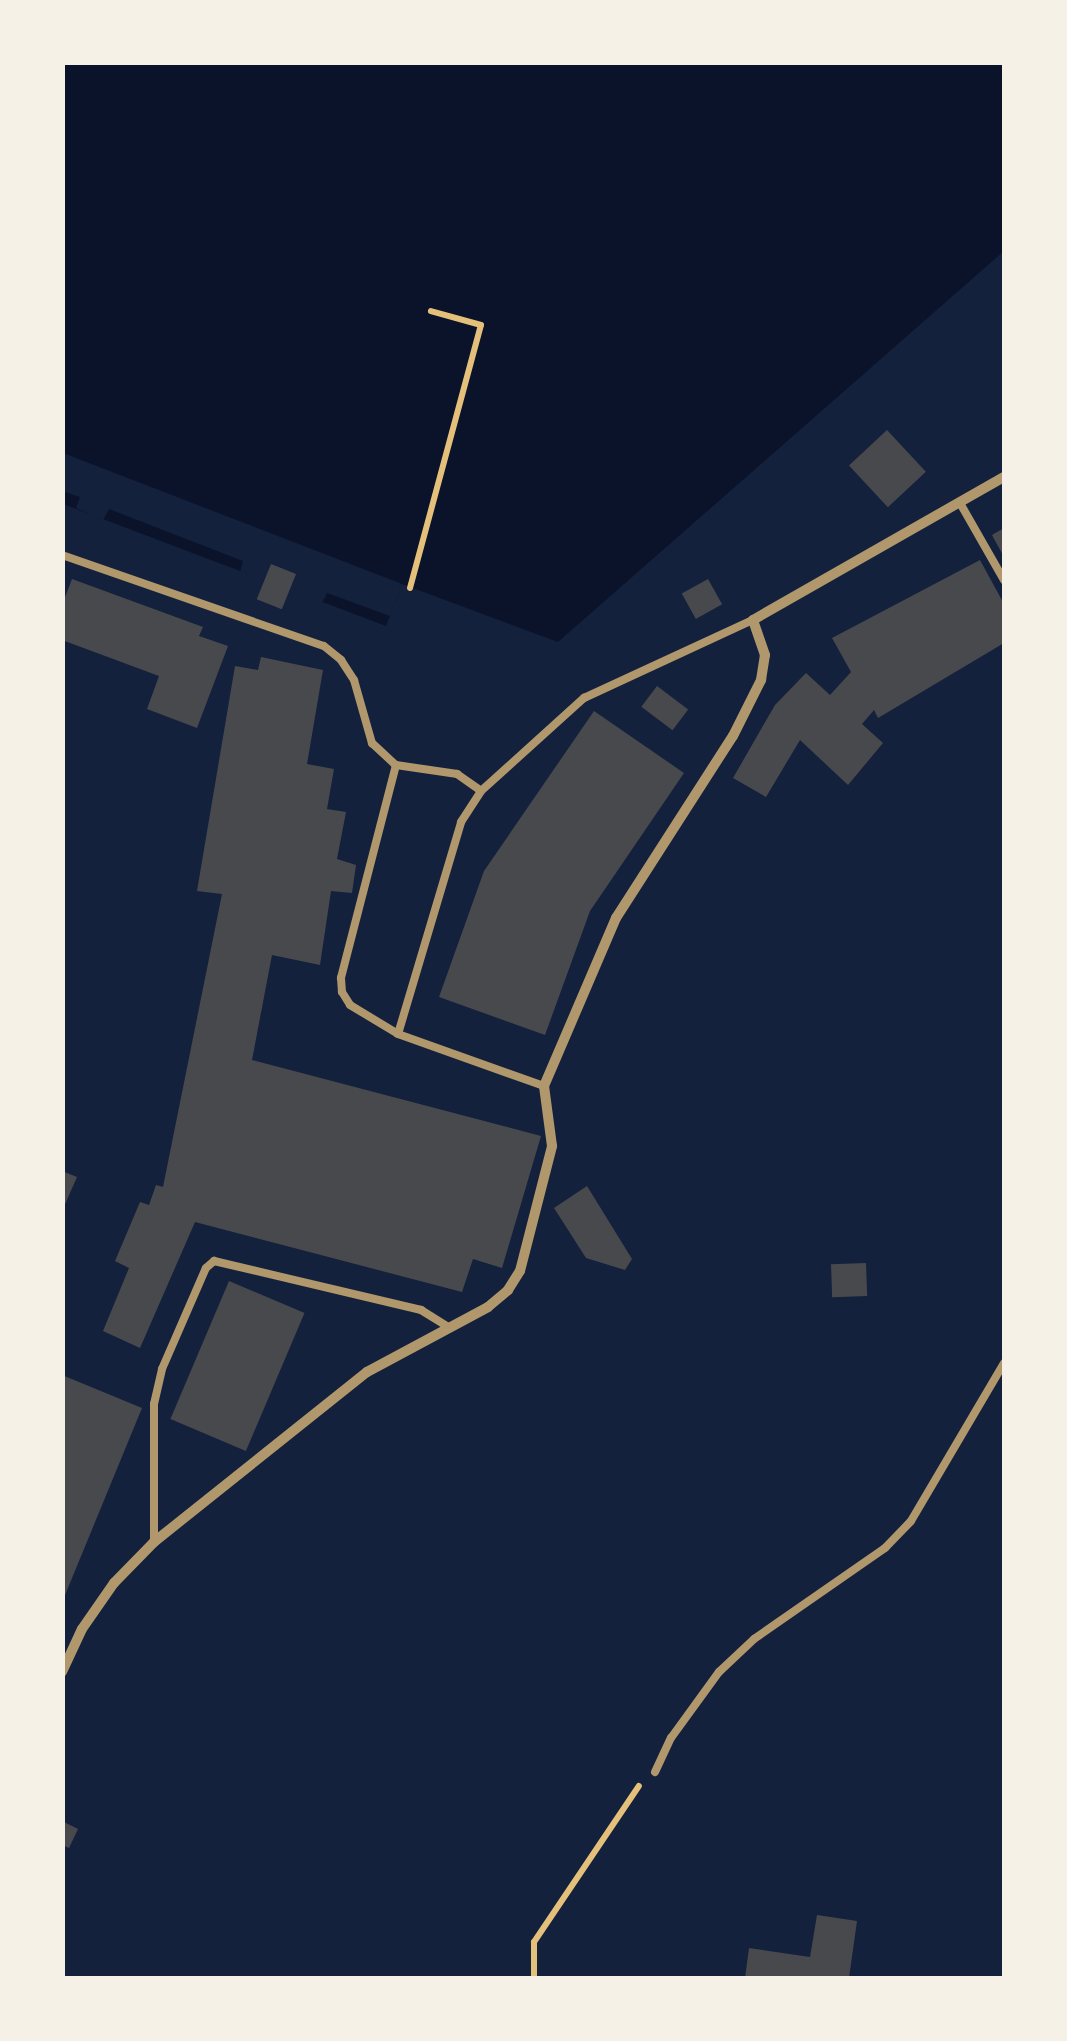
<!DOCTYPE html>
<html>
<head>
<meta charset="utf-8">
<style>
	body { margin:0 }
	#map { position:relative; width:1067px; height:2041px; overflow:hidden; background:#14213d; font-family:"DM Sans",sans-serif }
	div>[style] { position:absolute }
	.water>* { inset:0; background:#0b132b }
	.pier>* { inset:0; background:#14213d }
	.building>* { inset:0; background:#48494c; transform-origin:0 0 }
	.path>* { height:6px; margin:-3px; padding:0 3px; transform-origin:3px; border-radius:3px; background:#e5c07b }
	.service>* { height:8px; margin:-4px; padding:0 4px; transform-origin:4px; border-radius:4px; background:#b1986c }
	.minor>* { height:10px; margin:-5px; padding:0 5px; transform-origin:5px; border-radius:5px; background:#b1986c }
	span { translate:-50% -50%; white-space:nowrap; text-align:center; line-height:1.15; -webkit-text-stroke:10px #f6f1e7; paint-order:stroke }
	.frame { position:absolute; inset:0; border:65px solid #f6f1e7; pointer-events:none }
</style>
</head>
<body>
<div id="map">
	<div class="water">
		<i style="clip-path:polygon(62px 63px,1004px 63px,1004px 251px,558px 642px,402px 584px,386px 626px,63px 504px)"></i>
	</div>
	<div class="pier">
		<i style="clip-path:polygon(63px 453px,402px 584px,390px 616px,327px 593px,322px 603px,240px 572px,243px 561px,109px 509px,103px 520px,76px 508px,80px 497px,62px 491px)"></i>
	</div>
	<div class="building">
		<i style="left:887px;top:430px;width:57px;height:52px;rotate:47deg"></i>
		<i style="clip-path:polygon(1004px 528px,1004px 557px,992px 535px)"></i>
		<i style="clip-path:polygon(980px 560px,1004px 604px,1004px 643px,878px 718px,874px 710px,862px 724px,883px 743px,848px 785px,800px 740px,766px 797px,733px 778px,775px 705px,806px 673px,830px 695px,851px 672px,832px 638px)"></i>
		<i style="left:271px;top:564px;width:27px;height:38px;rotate:22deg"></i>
		<i style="clip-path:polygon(72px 579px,203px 627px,199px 636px,228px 646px,197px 728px,147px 709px,159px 676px,62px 640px,62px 605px)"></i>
		<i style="left:708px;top:579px;width:29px;height:30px;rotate:61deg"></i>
		<i style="clip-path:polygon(261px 657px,323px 670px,307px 764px,334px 769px,327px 809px,346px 812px,337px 859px,356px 865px,352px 893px,331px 891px,320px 965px,272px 955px,252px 1060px,541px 1136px,502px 1268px,473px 1259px,462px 1292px,195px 1222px,140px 1348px,103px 1331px,129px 1268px,115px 1261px,140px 1202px,149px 1205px,156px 1185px,163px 1187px,222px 894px,197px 891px,235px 666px,258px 670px)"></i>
		<i style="left:657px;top:686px;width:39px;height:26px;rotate:37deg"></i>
		<i style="clip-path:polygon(594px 711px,684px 773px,590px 911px,545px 1035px,439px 997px,484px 871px)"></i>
		<i style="clip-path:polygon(62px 1171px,77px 1177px,62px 1211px)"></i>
		<i style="clip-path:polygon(587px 1186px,632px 1259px,625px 1270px,586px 1258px,554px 1208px)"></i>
		<i style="left:866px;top:1263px;width:33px;height:35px;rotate:88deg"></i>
		<i style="left:229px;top:1281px;width:82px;height:150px;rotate:23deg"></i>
		<i style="clip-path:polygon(62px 1375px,142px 1408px,63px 1600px,62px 1600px)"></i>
		<i style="clip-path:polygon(62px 1821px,78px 1829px,69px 1848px,62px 1845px)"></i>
		<i style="clip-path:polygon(817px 1915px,857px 1921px,849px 1978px,745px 1978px,749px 1948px,810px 1957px)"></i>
	</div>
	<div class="path">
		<i style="left:410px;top:588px;width:272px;rotate:-74.9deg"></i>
		<i style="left:481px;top:325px;width:52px;rotate:-164.4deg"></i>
		<i style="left:534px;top:1978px;width:36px;rotate:-90deg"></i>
		<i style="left:534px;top:1942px;width:188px;rotate:-56.1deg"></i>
	</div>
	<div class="service">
		<i style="left:960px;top:503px;width:89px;rotate:60.3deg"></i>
		<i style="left:62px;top:555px;width:277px;rotate:19.2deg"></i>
		<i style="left:324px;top:646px;width:22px;rotate:39deg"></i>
		<i style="left:341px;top:660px;width:24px;rotate:57deg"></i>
		<i style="left:354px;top:680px;width:66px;rotate:74.1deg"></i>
		<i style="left:372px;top:743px;width:33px;rotate:43deg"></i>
		<i style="left:396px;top:765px;width:62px;rotate:8.4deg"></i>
		<i style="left:457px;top:774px;width:29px;rotate:35deg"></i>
		<i style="left:396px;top:765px;width:220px;rotate:104.5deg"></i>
		<i style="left:341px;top:978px;width:14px;rotate:86deg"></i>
		<i style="left:342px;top:992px;width:15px;rotate:58deg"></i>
		<i style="left:350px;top:1005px;width:56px;rotate:31.1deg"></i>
		<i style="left:544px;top:1086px;width:155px;rotate:-160.4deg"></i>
		<i style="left:398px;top:1034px;width:221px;rotate:-73.4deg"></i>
		<i style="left:461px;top:822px;width:37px;rotate:-57deg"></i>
		<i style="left:481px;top:791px;width:139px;rotate:-42.1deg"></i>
		<i style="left:584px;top:698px;width:186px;rotate:-24.8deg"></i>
		<i style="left:154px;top:1542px;width:138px;rotate:-90deg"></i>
		<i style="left:154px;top:1404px;width:36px;rotate:-77deg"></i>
		<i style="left:162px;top:1369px;width:110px;rotate:-66.5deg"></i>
		<i style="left:206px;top:1268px;width:11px;rotate:-41deg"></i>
		<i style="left:214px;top:1261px;width:213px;rotate:13.3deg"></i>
		<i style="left:421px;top:1310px;width:32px;rotate:32deg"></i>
		<i style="left:655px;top:1772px;width:38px;rotate:-65deg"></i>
		<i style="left:671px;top:1738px;width:82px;rotate:-54deg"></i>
		<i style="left:719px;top:1672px;width:48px;rotate:-43.3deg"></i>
		<i style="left:754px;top:1639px;width:160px;rotate:-34.8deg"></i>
		<i style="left:885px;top:1548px;width:37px;rotate:-46deg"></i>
		<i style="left:911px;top:1521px;width:183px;rotate:-59.5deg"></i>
	</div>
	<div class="minor">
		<i style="left:62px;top:1672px;width:47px;rotate:-65.1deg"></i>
		<i style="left:82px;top:1629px;width:56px;rotate:-55.2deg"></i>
		<i style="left:114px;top:1583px;width:57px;rotate:-45.7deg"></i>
		<i style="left:154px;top:1542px;width:273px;rotate:-38.6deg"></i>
		<i style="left:367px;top:1372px;width:137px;rotate:-28.2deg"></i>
		<i style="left:488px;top:1307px;width:26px;rotate:-40deg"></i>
		<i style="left:508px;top:1290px;width:22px;rotate:-58deg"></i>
		<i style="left:520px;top:1271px;width:129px;rotate:-75.6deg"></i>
		<i style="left:552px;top:1146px;width:61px;rotate:-97.6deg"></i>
		<i style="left:544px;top:1086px;width:183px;rotate:-66.8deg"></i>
		<i style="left:616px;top:918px;width:216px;rotate:-57.3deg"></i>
		<i style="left:733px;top:736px;width:63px;rotate:-63.4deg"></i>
		<i style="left:761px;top:680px;width:25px;rotate:-81deg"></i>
		<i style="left:765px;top:655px;width:37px;rotate:-109deg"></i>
		<i style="left:753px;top:620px;width:289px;rotate:-29.7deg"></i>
	</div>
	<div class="frame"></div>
</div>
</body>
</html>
